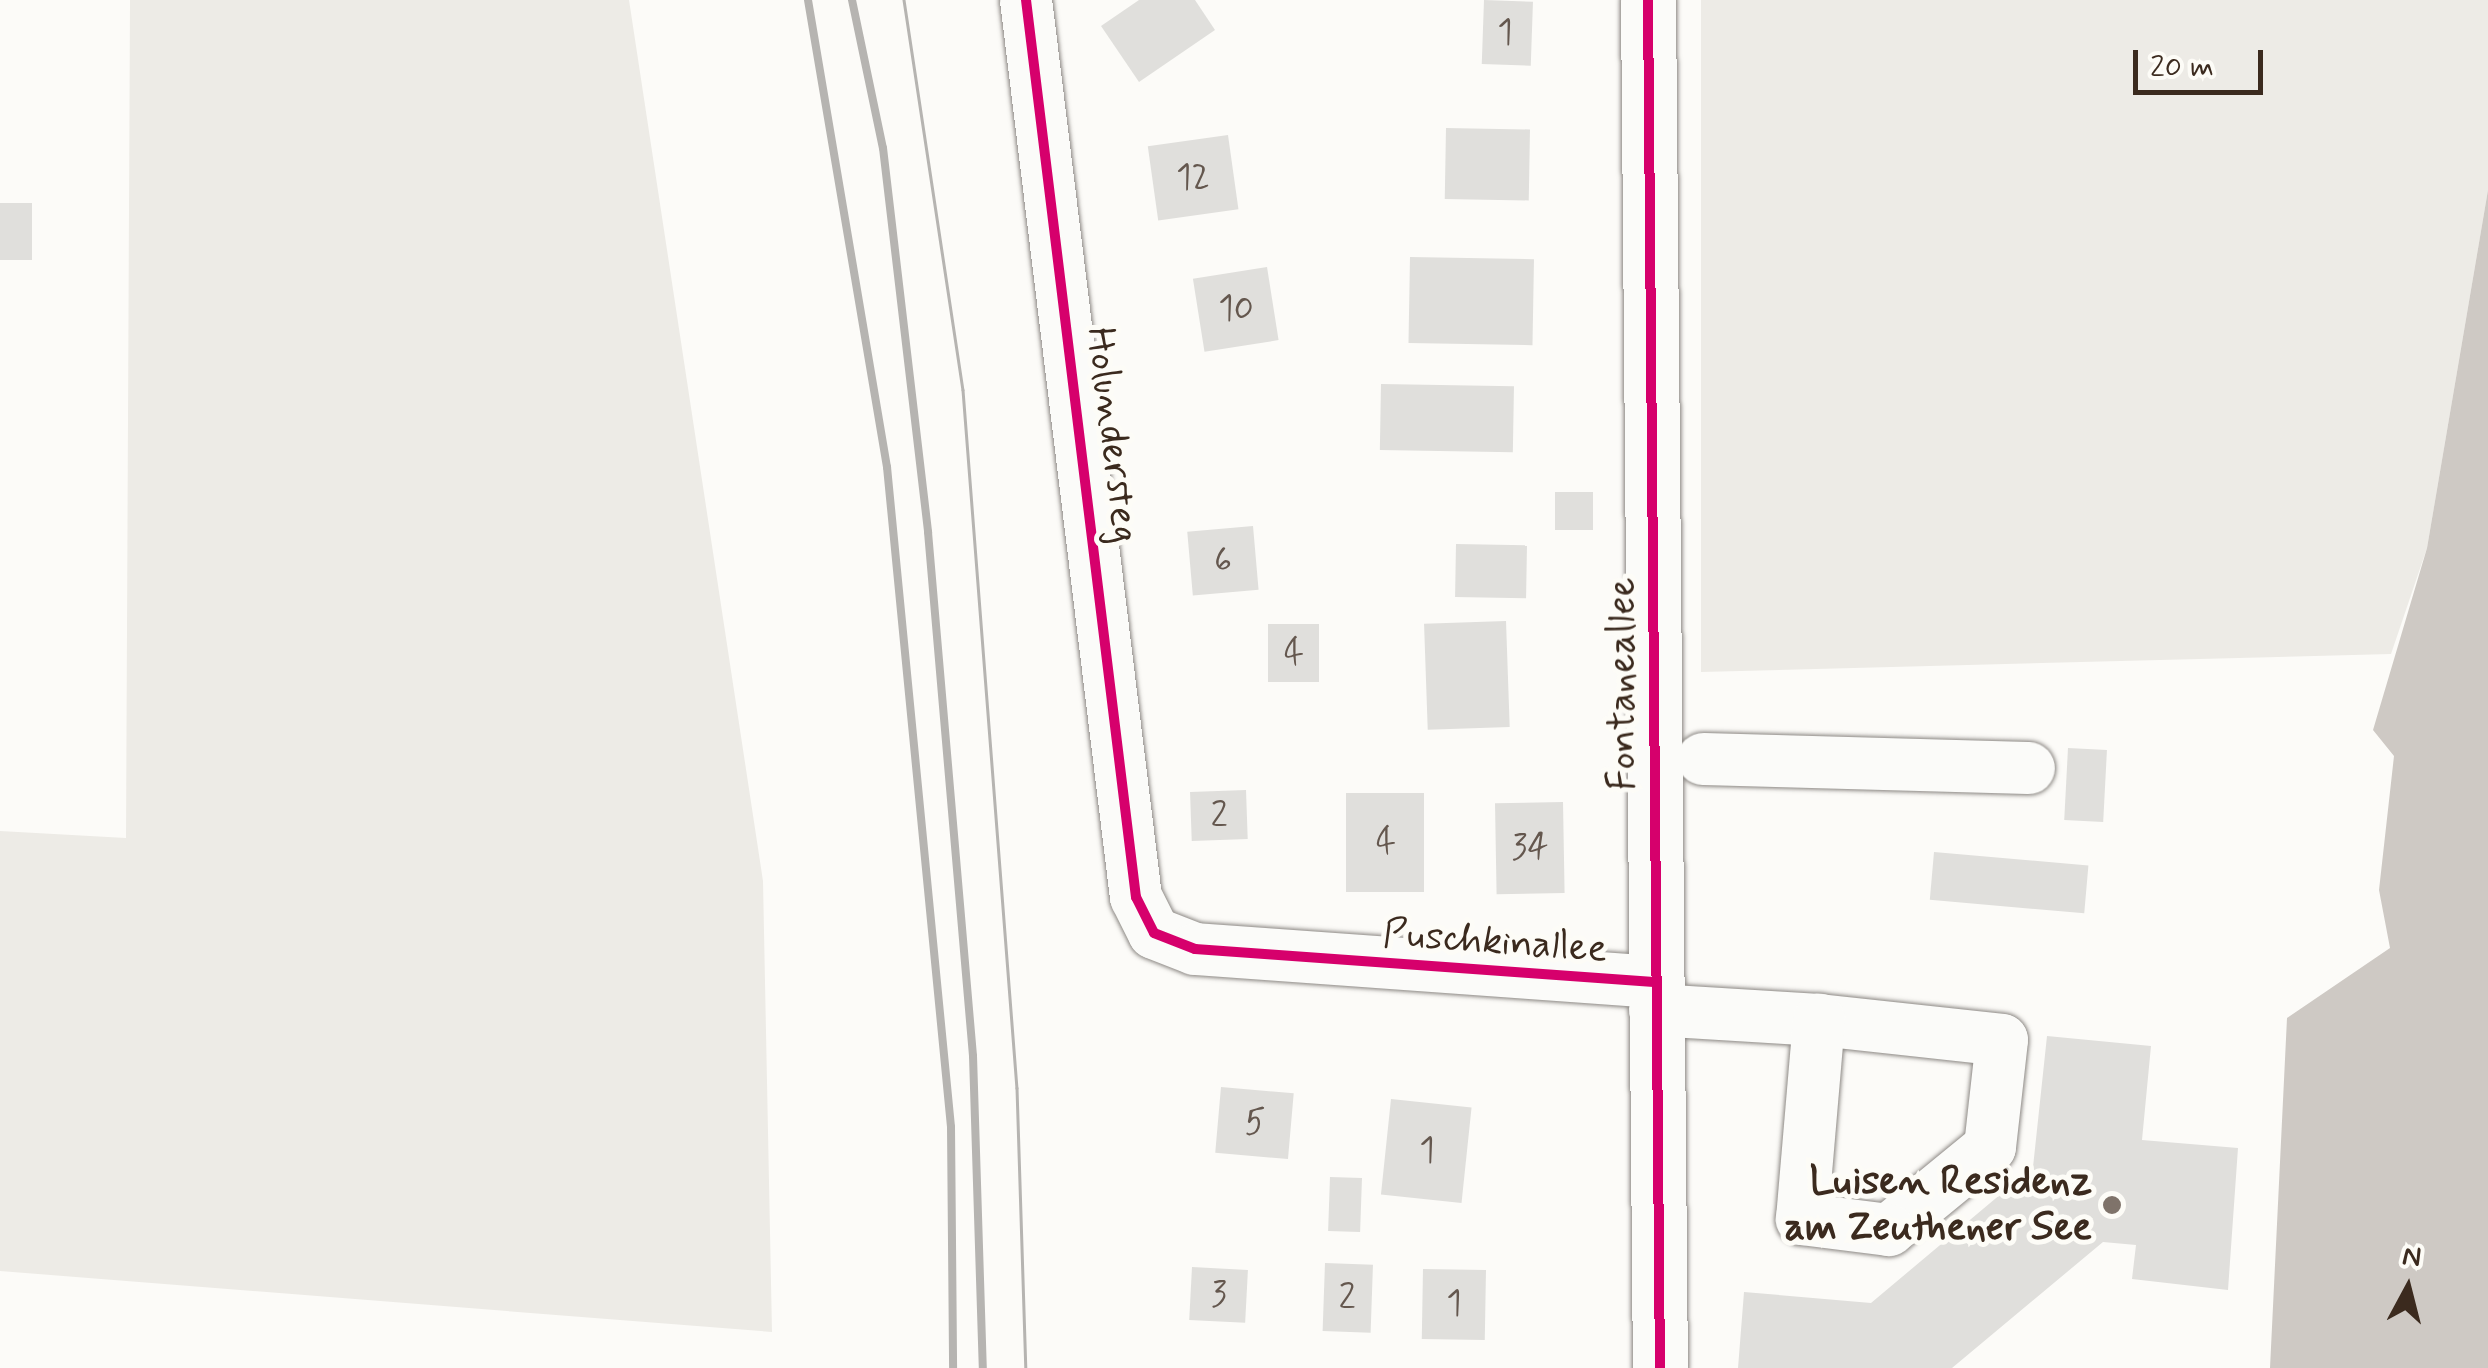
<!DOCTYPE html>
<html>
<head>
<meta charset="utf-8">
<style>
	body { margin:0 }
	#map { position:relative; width:2488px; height:1368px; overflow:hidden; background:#fcfbf8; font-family:Mynerve,sans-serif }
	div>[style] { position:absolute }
	.green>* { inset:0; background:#edebe6 }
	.water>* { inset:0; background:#cec9c4 }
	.building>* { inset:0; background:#e0dfdc; transform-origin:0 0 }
	.roads { filter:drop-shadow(0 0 2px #8d8985) drop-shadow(0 0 2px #8d8985) }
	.minor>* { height:52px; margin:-26px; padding:0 26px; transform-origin:26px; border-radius:26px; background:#fbfbf9 }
	.major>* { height:55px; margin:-27.5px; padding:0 27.5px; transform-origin:27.5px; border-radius:27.5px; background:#fbfbf9 }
	.tram>* { height:2.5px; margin:-1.25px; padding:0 1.25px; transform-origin:1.25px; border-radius:1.25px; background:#b6b4b1 }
	.rail>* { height:8px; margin:-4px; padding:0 4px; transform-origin:4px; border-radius:4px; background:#b6b4b1 }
	.cycleway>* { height:10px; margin:-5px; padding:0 5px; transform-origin:5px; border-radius:5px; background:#d6006c }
	.dots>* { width:28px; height:28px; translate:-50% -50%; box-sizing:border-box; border:5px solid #fdfcf7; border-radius:50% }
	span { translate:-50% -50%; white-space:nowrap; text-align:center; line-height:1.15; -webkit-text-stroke:10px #fdfcf7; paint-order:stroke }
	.number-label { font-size:35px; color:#64574e }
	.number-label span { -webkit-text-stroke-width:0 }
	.street-label { font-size:40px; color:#3b2a1e }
	.poi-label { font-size:40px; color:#3b2a1e; font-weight:700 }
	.right { translate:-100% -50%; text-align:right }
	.north { position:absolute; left:2358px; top:1238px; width:100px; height:100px; -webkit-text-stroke:8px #fdfcf7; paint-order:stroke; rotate:7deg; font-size:28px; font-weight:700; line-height:40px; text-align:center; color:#3b2a1e }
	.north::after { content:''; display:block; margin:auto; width:35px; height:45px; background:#3b2a1e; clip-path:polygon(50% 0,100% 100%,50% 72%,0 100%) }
	.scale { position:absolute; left:2133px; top:50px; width:130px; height:45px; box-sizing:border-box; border:5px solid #3b2a1e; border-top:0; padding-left:12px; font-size:30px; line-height:35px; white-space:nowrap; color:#3b2a1e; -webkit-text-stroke:8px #fdfcf7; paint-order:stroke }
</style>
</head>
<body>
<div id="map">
	<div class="green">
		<i style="clip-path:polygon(130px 0,629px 0,763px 881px,772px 1332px,0 1271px,0 831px,126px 838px)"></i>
		<i style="clip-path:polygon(1701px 0,2488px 0,2488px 190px,2427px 548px,2391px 654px,1701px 672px)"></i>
	</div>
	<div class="water">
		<i style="clip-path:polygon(2488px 190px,2488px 1368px,2270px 1368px,2287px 1018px,2390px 948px,2379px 890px,2394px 756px,2373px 730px,2427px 548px)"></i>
	</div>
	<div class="building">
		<i style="clip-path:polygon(1139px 0,1195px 0,1215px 30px,1139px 82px,1101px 26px)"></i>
		<i style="left:1484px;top:0;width:49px;height:64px;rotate:2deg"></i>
		<i style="left:1446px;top:128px;width:84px;height:71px;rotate:1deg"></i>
		<i style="left:1228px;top:135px;width:75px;height:81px;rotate:82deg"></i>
		<i style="left:0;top:203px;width:32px;height:57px"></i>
		<i style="left:1410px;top:257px;width:124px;height:86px;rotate:1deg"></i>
		<i style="left:1267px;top:267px;width:74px;height:75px;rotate:81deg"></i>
		<i style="left:1381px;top:384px;width:133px;height:66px;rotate:1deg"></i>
		<i style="left:1555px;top:492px;width:38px;height:38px"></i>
		<i style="left:1253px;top:526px;width:64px;height:66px;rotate:85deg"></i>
		<i style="left:1456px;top:544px;width:71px;height:53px;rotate:1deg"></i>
		<i style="left:1506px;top:621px;width:106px;height:82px;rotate:88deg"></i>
		<i style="left:1268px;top:624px;width:51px;height:58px"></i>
		<i style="left:2068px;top:748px;width:39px;height:72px;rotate:3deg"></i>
		<i style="left:1246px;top:790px;width:49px;height:56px;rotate:88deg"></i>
		<i style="left:1346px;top:793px;width:78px;height:99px"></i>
		<i style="left:1563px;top:802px;width:91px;height:68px;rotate:89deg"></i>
		<i style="left:1934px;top:852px;width:155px;height:48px;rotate:5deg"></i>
		<i style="clip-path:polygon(2047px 1036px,2151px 1046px,2142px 1140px,2238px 1148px,2228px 1290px,2132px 1279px,2136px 1245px,2103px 1242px,1952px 1368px,1738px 1368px,1744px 1292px,1871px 1303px,2033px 1167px)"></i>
		<i style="left:1221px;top:1087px;width:73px;height:66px;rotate:5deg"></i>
		<i style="left:1391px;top:1099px;width:81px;height:96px;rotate:6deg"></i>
		<i style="left:1330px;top:1177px;width:32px;height:54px;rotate:2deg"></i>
		<i style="left:1325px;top:1263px;width:48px;height:68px;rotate:2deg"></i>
		<i style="left:1192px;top:1267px;width:56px;height:53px;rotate:3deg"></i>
		<i style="left:1423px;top:1269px;width:63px;height:70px;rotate:1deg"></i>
	</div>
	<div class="roads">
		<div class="minor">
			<i style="left:1026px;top:0;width:904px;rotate:83.01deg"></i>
			<i style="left:1136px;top:897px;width:40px;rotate:63.4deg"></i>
			<i style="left:1154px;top:933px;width:44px;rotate:21.3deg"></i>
			<i style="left:1195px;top:949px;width:460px;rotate:4.1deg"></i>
			<i style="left:1703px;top:759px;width:326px;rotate:1.6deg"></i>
			<i style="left:1655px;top:1010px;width:164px;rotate:3.5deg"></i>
			<i style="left:1819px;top:1020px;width:184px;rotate:6.2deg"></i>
			<i style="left:2002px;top:1040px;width:108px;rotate:96.4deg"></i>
			<i style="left:1990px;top:1147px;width:131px;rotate:140.6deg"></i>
			<i style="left:1889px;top:1230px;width:88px;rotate:-172.8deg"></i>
			<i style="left:1802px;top:1219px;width:200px;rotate:-85.1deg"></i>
		</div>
		<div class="major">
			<i style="left:1648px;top:0;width:1368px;rotate:89.5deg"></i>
		</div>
	</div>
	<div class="tram">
		<i style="left:904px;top:0;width:394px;rotate:81.4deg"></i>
		<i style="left:963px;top:390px;width:700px;rotate:85.58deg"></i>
		<i style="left:1017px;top:1088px;width:280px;rotate:88.2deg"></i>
	</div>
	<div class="rail">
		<i style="left:808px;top:0;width:474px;rotate:80.4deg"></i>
		<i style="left:887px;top:467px;width:663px;rotate:84.46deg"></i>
		<i style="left:951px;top:1127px;width:241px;rotate:89.5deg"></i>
		<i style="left:852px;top:0;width:151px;rotate:78.2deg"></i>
		<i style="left:883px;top:148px;width:387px;rotate:83.3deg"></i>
		<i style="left:928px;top:532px;width:526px;rotate:85.09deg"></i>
		<i style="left:973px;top:1056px;width:312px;rotate:88.2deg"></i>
	</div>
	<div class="cycleway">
		<i style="left:1026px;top:0;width:904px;rotate:83.01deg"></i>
		<i style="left:1136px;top:897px;width:40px;rotate:63.4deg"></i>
		<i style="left:1154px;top:933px;width:44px;rotate:21.3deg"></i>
		<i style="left:1195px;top:949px;width:460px;rotate:4.1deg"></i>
		<i style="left:1648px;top:0;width:1368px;rotate:89.5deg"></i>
	</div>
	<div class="dots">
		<i style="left:2112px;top:1205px;background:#7f736a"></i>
	</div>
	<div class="number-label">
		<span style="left:1505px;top:33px">1</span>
		<span style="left:1193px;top:178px">12</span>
		<span style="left:1236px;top:309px">10</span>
		<span style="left:1223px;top:561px">6</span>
		<span style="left:1294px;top:653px">4</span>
		<span style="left:1219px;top:816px">2</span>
		<span style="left:1386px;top:842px">4</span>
		<span style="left:1530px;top:848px">34</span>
		<span style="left:1255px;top:1123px">5</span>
		<span style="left:1427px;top:1151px">1</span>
		<span style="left:1219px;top:1295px">3</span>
		<span style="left:1347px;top:1298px">2</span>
		<span style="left:1454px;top:1304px">1</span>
	</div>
	<div class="street-label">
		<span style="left:1112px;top:435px;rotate:83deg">Holundersteg</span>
		<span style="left:1623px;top:684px;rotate:-90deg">Fontaneallee</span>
		<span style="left:1495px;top:942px;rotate:4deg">Puschkinallee</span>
	</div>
	<div class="poi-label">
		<span class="right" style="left:2092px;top:1205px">Luisen Residenz<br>am Zeuthener See</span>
	</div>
	<div class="north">N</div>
	<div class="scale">20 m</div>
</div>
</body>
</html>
